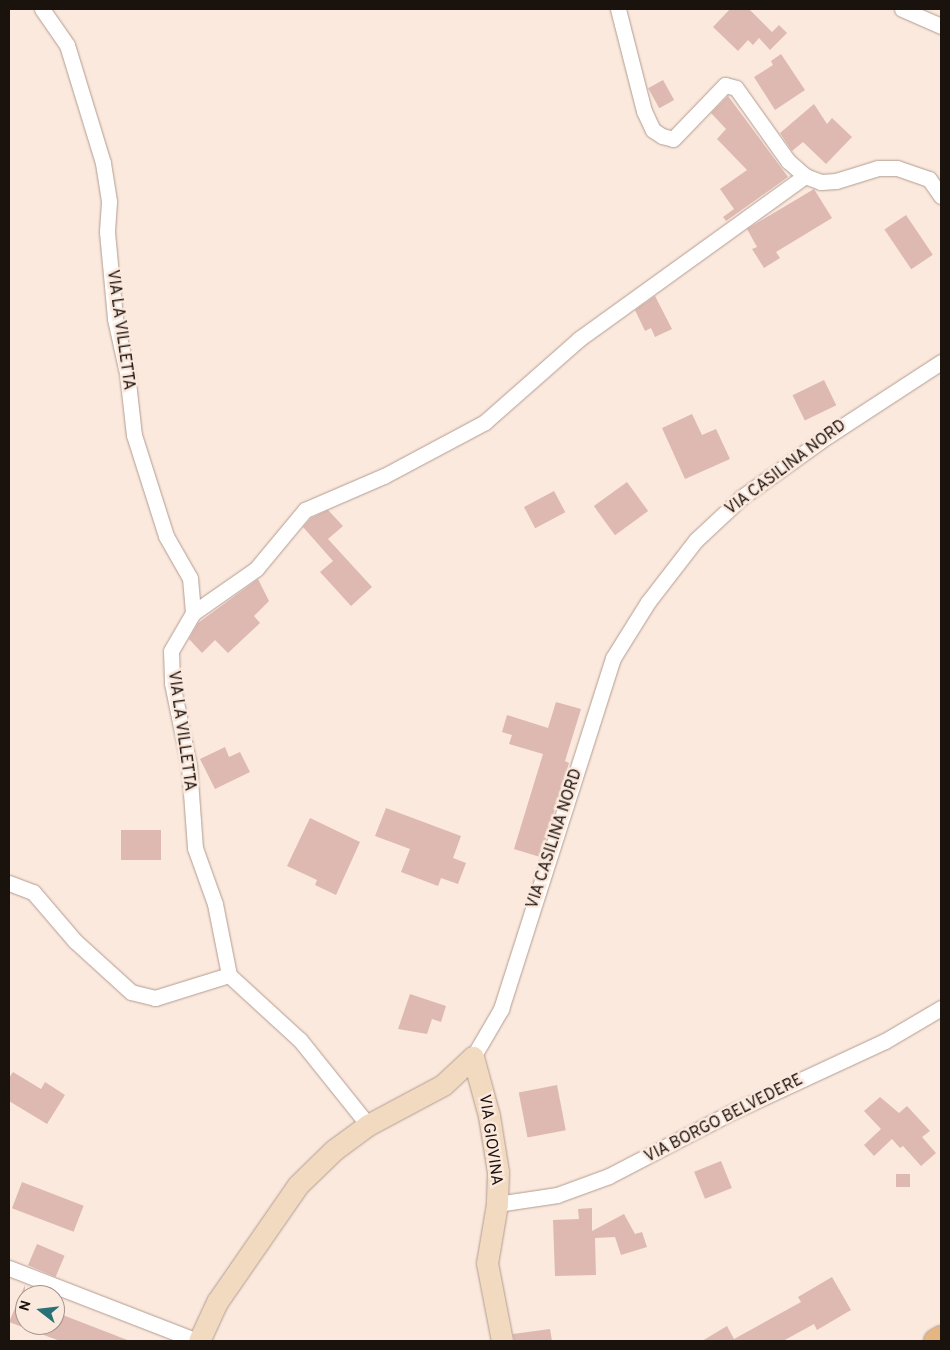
<!DOCTYPE html>
<html>
<head>
<meta charset="utf-8">
<style>
	body { margin:0 }
	#map { position:relative; width:950px; height:1350px; overflow:hidden; background:#fce9de; font-family:Overpass,sans-serif }
	div>[style] { position:absolute }
	.building>* { inset:0; background:#ddb9b2; transform-origin:0 0 }
	.roads { filter:drop-shadow(0 0 1px #b29c8f) drop-shadow(0 0 1px #b29c8f) }
	.street>* { height:15px; margin:-7.5px; padding:0 7.5px; transform-origin:7.5px; border-radius:7.5px; background:#fff }
	.secondary>* { height:21px; margin:-10.5px; padding:0 10.5px; transform-origin:10.5px; border-radius:10.5px; background:#f2dac1 }
	.primary>* { height:24px; margin:-12px; padding:0 12px; transform-origin:12px; border-radius:12px; background:#e6b682 }
	span { translate:-50% -50%; white-space:nowrap; text-align:center; line-height:1.15; -webkit-text-stroke:5px #fce9de; paint-order:stroke }
	.street-label { font-size:16px; color:#1a120d }
	.frame { position:absolute; inset:0; border:10px solid #1a120d; pointer-events:none }
	.north { position:absolute; left:15px; top:1285px; width:50px; height:50px; box-sizing:border-box; background:#fce9de; border:1px solid #a2938a; border-radius:50%; rotate:286deg; font-size:14px; font-weight:700; line-height:20px; text-align:center; color:#1a120d }
	.north::after { content:''; display:block; margin:auto; width:18px; height:22px; background:#277177; clip-path:polygon(50% 0,100% 100%,50% 72%,0 100%) }
</style>
</head>
<body>
<div id="map">
	<div class="building">
		<i style="clip-path:polygon(730px 9px,749px 9px,772px 32px,779px 25px,787px 33px,770px 50px,759px 38px,753px 45px,748px 40px,738px 51px,713px 27px)"></i>
		<i style="clip-path:polygon(781px 54px,805px 90px,775px 110px,754px 77px,773px 65px,771px 61px)"></i>
		<i style="left:663px;top:80px;width:23px;height:17px;rotate:61deg"></i>
		<i style="clip-path:polygon(728px 96px,788px 177px,726px 221px,723px 217px,734px 209px,720px 189px,747px 170px,717px 139px,726px 129px,711px 113px)"></i>
		<i style="clip-path:polygon(814px 104px,827px 124px,832px 118px,852px 137px,826px 164px,803px 142px,792px 151px,780px 133px)"></i>
		<i style="clip-path:polygon(814px 189px,832px 218px,776px 252px,780px 258px,764px 268px,752px 249px,757px 247px,747px 229px)"></i>
		<i style="left:906px;top:215px;width:48px;height:26px;rotate:56deg"></i>
		<i style="clip-path:polygon(655px 296px,672px 329px,655px 337px,651px 328px,645px 331px,635px 310px)"></i>
		<i style="left:824px;top:380px;width:28px;height:35px;rotate:64deg"></i>
		<i style="clip-path:polygon(692px 414px,702px 435px,716px 429px,730px 459px,685px 479px,662px 428px)"></i>
		<i style="left:627px;top:482px;width:36px;height:41px;rotate:54deg"></i>
		<i style="left:554px;top:491px;width:24px;height:34px;rotate:62deg"></i>
		<i style="clip-path:polygon(328px 510px,343px 526px,328px 539px,372px 587px,351px 606px,320px 572px,333px 561px,303px 527px,311px 518px)"></i>
		<i style="clip-path:polygon(258px 579px,269px 601px,254px 616px,260px 623px,228px 653px,215px 640px,202px 653px,189px 639px,198px 623px)"></i>
		<i style="clip-path:polygon(556px 702px,581px 709px,565px 761px,569px 763px,540px 857px,514px 849px,543px 754px,509px 744px,512px 735px,502px 732px,507px 715px,548px 728px)"></i>
		<i style="clip-path:polygon(225px 747px,229px 757px,240px 752px,250px 772px,215px 789px,200px 759px)"></i>
		<i style="clip-path:polygon(386px 808px,461px 836px,453px 858px,466px 863px,458px 884px,441px 878px,438px 886px,401px 872px,410px 849px,375px 836px)"></i>
		<i style="clip-path:polygon(310px 818px,360px 842px,336px 895px,315px 885px,317px 880px,287px 866px)"></i>
		<i style="left:161px;top:830px;width:30px;height:40px;rotate:90deg"></i>
		<i style="clip-path:polygon(410px 994px,446px 1006px,441px 1022px,432px 1019px,427px 1034px,398px 1029px)"></i>
		<i style="clip-path:polygon(13px 1072px,41px 1089px,45px 1082px,65px 1095px,47px 1124px,9px 1101px,9px 1078px)"></i>
		<i style="left:557px;top:1085px;width:46px;height:39px;rotate:79deg"></i>
		<i style="clip-path:polygon(880px 1097px,899px 1113px,907px 1106px,930px 1131px,922px 1137px,936px 1153px,921px 1166px,903px 1146px,900px 1148px,892px 1139px,874px 1156px,864px 1145px,881px 1129px,864px 1111px)"></i>
		<i style="left:721px;top:1161px;width:29px;height:29px;rotate:68deg"></i>
		<i style="left:896px;top:1174px;width:14px;height:13px"></i>
		<i style="left:22px;top:1182px;width:66px;height:28px;rotate:21deg"></i>
		<i style="clip-path:polygon(592px 1208px,592px 1231px,624px 1214px,635px 1234px,642px 1232px,647px 1247px,621px 1255px,615px 1237px,595px 1238px,596px 1275px,555px 1276px,553px 1220px,579px 1219px,578px 1209px)"></i>
		<i style="left:37px;top:1244px;width:30px;height:23px;rotate:23deg"></i>
		<i style="clip-path:polygon(832px 1277px,851px 1310px,817px 1330px,814px 1324px,783px 1341px,702px 1341px,727px 1326px,734px 1339px,801px 1302px,798px 1297px)"></i>
		<i style="clip-path:polygon(25px 1285px,25px 1325px,55px 1325px,55px 1312px,130px 1341px,60px 1341px,9px 1322px)"></i>
		<i style="clip-path:polygon(550px 1329px,552px 1341px,514px 1341px,513px 1334px)"></i>
	</div>
	<div class="roads">
		<div class="street">
			<i style="left:42px;top:9px;width:44px;rotate:55.2deg"></i>
			<i style="left:67px;top:45px;width:123px;rotate:73deg"></i>
			<i style="left:103px;top:163px;width:39px;rotate:81deg"></i>
			<i style="left:109px;top:202px;width:30px;rotate:94deg"></i>
			<i style="left:107px;top:232px;width:87px;rotate:84.7deg"></i>
			<i style="left:115px;top:319px;width:55px;rotate:77.5deg"></i>
			<i style="left:127px;top:373px;width:62px;rotate:83.6deg"></i>
			<i style="left:134px;top:435px;width:106px;rotate:72.4deg"></i>
			<i style="left:166px;top:536px;width:48px;rotate:60.3deg"></i>
			<i style="left:190px;top:578px;width:35px;rotate:85deg"></i>
			<i style="left:193px;top:613px;width:44px;rotate:120.1deg"></i>
			<i style="left:171px;top:651px;width:32px;rotate:88deg"></i>
			<i style="left:172px;top:683px;width:85px;rotate:78.4deg"></i>
			<i style="left:189px;top:766px;width:82px;rotate:85.8deg"></i>
			<i style="left:195px;top:848px;width:59px;rotate:70.3deg"></i>
			<i style="left:215px;top:904px;width:72px;rotate:78.8deg"></i>
			<i style="left:229px;top:975px;width:96px;rotate:42.5deg"></i>
			<i style="left:300px;top:1040px;width:109px;rotate:51.3deg"></i>
			<i style="left:618px;top:9px;width:105px;rotate:75.7deg"></i>
			<i style="left:644px;top:111px;width:21px;rotate:65deg"></i>
			<i style="left:653px;top:130px;width:11px;rotate:34deg"></i>
			<i style="left:662px;top:136px;width:11px;rotate:15deg"></i>
			<i style="left:673px;top:139px;width:75px;rotate:-46.1deg"></i>
			<i style="left:725px;top:85px;width:11px;rotate:15deg"></i>
			<i style="left:736px;top:88px;width:90px;rotate:54.5deg"></i>
			<i style="left:788px;top:161px;width:23px;rotate:41deg"></i>
			<i style="left:805px;top:176px;width:17px;rotate:21deg"></i>
			<i style="left:821px;top:182px;width:15px;rotate:-4deg"></i>
			<i style="left:836px;top:181px;width:44px;rotate:-17.2deg"></i>
			<i style="left:878px;top:168px;width:19px"></i>
			<i style="left:897px;top:168px;width:34px;rotate:19deg"></i>
			<i style="left:929px;top:179px;width:21px;rotate:55deg"></i>
			<i style="left:902px;top:9px;width:43px;rotate:23.6deg"></i>
			<i style="left:193px;top:613px;width:77px;rotate:-34.9deg"></i>
			<i style="left:256px;top:569px;width:77px;rotate:-50.3deg"></i>
			<i style="left:305px;top:510px;width:86px;rotate:-23.3deg"></i>
			<i style="left:384px;top:476px;width:115px;rotate:-28.1deg"></i>
			<i style="left:485px;top:422px;width:125px;rotate:-41.4deg"></i>
			<i style="left:579px;top:339px;width:279px;rotate:-35.8deg"></i>
			<i style="left:9px;top:883px;width:26px;rotate:21deg"></i>
			<i style="left:33px;top:892px;width:65px;rotate:49.4deg"></i>
			<i style="left:75px;top:941px;width:76px;rotate:42.3deg"></i>
			<i style="left:131px;top:992px;width:25px;rotate:14deg"></i>
			<i style="left:155px;top:998px;width:77px;rotate:-17.3deg"></i>
			<i style="left:473px;top:1057px;width:56px;rotate:-59.7deg"></i>
			<i style="left:501px;top:1009px;width:368px;rotate:-72.3deg"></i>
			<i style="left:613px;top:658px;width:66px;rotate:-58deg"></i>
			<i style="left:648px;top:602px;width:78px;rotate:-52.3deg"></i>
			<i style="left:696px;top:540px;width:63px;rotate:-43.1deg"></i>
			<i style="left:742px;top:497px;width:107px;rotate:-35.5deg"></i>
			<i style="left:829px;top:435px;width:134px;rotate:-33.1deg"></i>
			<i style="left:497px;top:1204px;width:61px;rotate:-8.5deg"></i>
			<i style="left:557px;top:1195px;width:55px;rotate:-20.1deg"></i>
			<i style="left:609px;top:1176px;width:141px;rotate:-27.5deg"></i>
			<i style="left:734px;top:1111px;width:166px;rotate:-24.9deg"></i>
			<i style="left:885px;top:1041px;width:65px;rotate:-30.5deg"></i>
			<i style="left:9px;top:1268px;width:202px;rotate:21.2deg"></i>
		</div>
		<div class="secondary">
			<i style="left:199px;top:1341px;width:43px;rotate:-65.2deg"></i>
			<i style="left:217px;top:1302px;width:142px;rotate:-55.3deg"></i>
			<i style="left:298px;top:1185px;width:50px;rotate:-44.2deg"></i>
			<i style="left:334px;top:1150px;width:42px;rotate:-36.3deg"></i>
			<i style="left:368px;top:1125px;width:85px;rotate:-28.1deg"></i>
			<i style="left:443px;top:1085px;width:41px;rotate:-43deg"></i>
			<i style="left:473px;top:1057px;width:61px;rotate:74.8deg"></i>
			<i style="left:489px;top:1116px;width:57px;rotate:80.9deg"></i>
			<i style="left:498px;top:1172px;width:32px;rotate:92deg"></i>
			<i style="left:497px;top:1204px;width:60px;rotate:99.6deg"></i>
			<i style="left:487px;top:1263px;width:79px;rotate:79.1deg"></i>
		</div>
		<div class="primary">
			<i style="left:936px;top:1341px;width:6px;rotate:-31deg"></i>
		</div>
	</div>
	<div class="street-label">
		<span style="left:120px;top:330px;rotate:82deg">VIA LA VILLETTA</span>
		<span style="left:786px;top:468px;rotate:-37deg">VIA CASILINA NORD</span>
		<span style="left:181px;top:731px;rotate:82deg">VIA LA VILLETTA</span>
		<span style="left:555px;top:839px;rotate:-72deg">VIA CASILINA NORD</span>
		<span style="left:724px;top:1119px;rotate:-27deg">VIA BORGO BELVEDERE</span>
		<span style="left:490px;top:1140px;rotate:82deg">VIA GIOVINA</span>
	</div>
	<div class="frame"></div>
	<div class="north">N</div>
</div>
</body>
</html>
